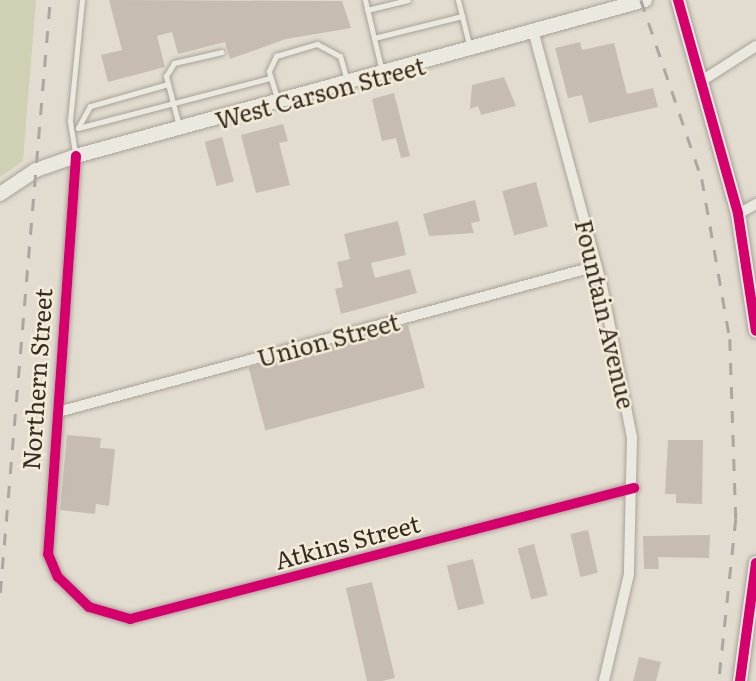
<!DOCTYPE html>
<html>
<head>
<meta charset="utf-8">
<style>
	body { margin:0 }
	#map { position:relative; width:756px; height:681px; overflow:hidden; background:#e2dcd0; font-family:Literata,serif }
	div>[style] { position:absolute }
	.green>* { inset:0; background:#d0d1b4 }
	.building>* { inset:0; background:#c6bcb1; transform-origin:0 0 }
	.roads { filter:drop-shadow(0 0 2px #a8a298) drop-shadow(0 0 2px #a8a298) }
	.lane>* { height:5px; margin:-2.5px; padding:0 2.5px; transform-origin:2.5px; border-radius:2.5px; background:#ebe8e0 }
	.street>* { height:10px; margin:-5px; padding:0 5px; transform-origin:5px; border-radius:5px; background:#ebe8e0 }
	.secondary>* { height:14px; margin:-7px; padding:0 7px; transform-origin:7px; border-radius:7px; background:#ebe8e0 }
	.rail>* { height:2.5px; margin-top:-1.25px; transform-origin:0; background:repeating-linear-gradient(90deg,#aba7a0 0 12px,transparent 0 24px) }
	.cycleway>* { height:10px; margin:-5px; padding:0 5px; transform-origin:5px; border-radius:5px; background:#d6006c }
	span { translate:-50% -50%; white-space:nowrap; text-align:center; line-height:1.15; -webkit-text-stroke:5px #f2ebd7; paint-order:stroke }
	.street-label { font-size:24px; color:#362b21 }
</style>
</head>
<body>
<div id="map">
	<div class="green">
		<i style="clip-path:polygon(0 0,36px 0,23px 161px,0 177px)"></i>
	</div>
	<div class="building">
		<i style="clip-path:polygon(109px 0,342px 1px,351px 28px,286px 39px,230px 59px,225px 42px,178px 54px,172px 32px,157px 36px,165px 67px,108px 82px,101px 55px,122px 50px)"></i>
		<i style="clip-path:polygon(580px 42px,582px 50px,614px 43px,627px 94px,653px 88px,658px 107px,589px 123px,582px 95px,568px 98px,555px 48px)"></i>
		<i style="clip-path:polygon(504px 77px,516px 106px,481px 115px,478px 106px,470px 109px,472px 85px)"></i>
		<i style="clip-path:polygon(394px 93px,410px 156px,401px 158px,396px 138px,382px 141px,372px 99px)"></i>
		<i style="clip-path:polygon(283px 124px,288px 141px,279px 143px,290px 185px,256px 193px,241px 135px)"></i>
		<i style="left:222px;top:137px;width:46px;height:18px;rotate:75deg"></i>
		<i style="left:536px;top:182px;width:46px;height:35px;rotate:75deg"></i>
		<i style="clip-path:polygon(475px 200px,480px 221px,471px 223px,474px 233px,429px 236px,423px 214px)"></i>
		<i style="clip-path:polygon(398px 221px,406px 255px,371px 263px,375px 278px,410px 269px,417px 293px,341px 314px,335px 289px,343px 287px,337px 262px,350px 259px,344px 234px)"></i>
		<i style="left:408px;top:325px;width:65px;height:165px;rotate:75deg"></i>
		<i style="clip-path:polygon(67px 435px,101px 438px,100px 448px,115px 449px,109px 506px,96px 504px,95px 514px,60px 510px)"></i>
		<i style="clip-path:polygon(668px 440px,703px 440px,702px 504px,676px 503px,676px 494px,665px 494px)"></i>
		<i style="left:588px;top:530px;width:44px;height:18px;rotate:77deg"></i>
		<i style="clip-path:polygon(710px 535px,709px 558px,658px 557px,659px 569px,644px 569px,643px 536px)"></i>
		<i style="left:534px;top:544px;width:53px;height:17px;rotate:75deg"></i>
		<i style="left:473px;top:559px;width:46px;height:27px;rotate:76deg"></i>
		<i style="clip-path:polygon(372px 582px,395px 678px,382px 681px,367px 681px,346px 588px)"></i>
		<i style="clip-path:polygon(639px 657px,661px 662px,656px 681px,633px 681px)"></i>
	</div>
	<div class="roads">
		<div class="lane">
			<i style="left:365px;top:0;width:74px;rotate:76.7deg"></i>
			<i style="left:458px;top:0;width:49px;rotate:76deg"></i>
			<i style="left:367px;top:10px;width:42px;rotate:-13.7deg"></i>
			<i style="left:374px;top:38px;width:91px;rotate:-14deg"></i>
			<i style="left:168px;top:84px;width:81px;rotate:164.2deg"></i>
			<i style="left:90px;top:106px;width:25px;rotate:119deg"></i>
			<i style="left:78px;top:128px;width:198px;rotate:-14.6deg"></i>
			<i style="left:277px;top:98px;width:28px;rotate:-107deg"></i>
			<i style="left:269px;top:71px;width:17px;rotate:-65deg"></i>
			<i style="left:276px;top:56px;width:43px;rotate:-16.3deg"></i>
			<i style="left:317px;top:44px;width:26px;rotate:28deg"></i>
			<i style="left:340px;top:56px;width:26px;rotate:74deg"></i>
			<i style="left:179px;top:126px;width:52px;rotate:-104.6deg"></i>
			<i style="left:166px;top:76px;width:15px;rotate:-58deg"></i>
			<i style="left:174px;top:63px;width:49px;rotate:-12.9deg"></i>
			<i style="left:75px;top:153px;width:33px;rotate:-99deg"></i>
			<i style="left:70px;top:120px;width:121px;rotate:-84.3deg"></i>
		</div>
		<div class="street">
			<i style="left:534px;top:34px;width:261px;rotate:74.9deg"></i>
			<i style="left:602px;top:286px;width:154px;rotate:78.8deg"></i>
			<i style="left:632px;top:437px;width:137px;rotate:91.3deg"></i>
			<i style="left:629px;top:574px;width:110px;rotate:103.2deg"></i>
			<i style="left:703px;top:80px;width:63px;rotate:-32.7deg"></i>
			<i style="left:76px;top:156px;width:399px;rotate:94deg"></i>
			<i style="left:48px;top:554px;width:25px;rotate:67deg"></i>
			<i style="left:58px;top:577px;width:43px;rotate:44.1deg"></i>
			<i style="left:89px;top:607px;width:43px;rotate:16.3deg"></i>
			<i style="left:130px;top:619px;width:521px;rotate:-14.57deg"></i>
			<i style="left:738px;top:214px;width:21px;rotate:-29deg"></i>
			<i style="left:58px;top:412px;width:558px;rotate:-15.16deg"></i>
		</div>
		<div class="secondary">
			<i style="left:678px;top:0;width:222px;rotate:74.3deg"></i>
			<i style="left:738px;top:214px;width:118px;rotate:81.3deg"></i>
			<i style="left:0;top:194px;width:43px;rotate:-33.7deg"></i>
			<i style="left:36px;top:170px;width:42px;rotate:-19.3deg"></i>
			<i style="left:76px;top:156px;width:590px;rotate:-15.33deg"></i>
			<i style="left:740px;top:681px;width:119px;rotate:-82.3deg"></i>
		</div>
	</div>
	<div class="rail">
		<i style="left:641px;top:0;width:189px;rotate:71.2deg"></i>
		<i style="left:702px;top:179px;width:162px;rotate:80.1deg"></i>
		<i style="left:730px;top:339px;width:180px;rotate:88.1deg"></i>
		<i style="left:736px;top:519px;width:163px;rotate:96deg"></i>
		<i style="left:0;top:593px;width:595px;rotate:-85.18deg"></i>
	</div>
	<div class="cycleway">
		<i style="left:678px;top:0;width:222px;rotate:74.3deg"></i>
		<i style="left:738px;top:214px;width:118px;rotate:81.3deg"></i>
		<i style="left:76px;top:156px;width:399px;rotate:94deg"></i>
		<i style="left:48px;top:554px;width:25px;rotate:67deg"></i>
		<i style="left:58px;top:577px;width:43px;rotate:44.1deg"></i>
		<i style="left:89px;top:607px;width:43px;rotate:16.3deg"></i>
		<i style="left:130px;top:619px;width:521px;rotate:-14.57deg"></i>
		<i style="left:740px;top:681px;width:119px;rotate:-82.3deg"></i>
	</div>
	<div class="street-label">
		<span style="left:320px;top:92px;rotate:-15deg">West Carson Street</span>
		<span style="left:606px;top:314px;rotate:77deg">Fountain Avenue</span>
		<span style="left:328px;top:339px;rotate:-15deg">Union Street</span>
		<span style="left:36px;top:379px;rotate:-86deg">Northern Street</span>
		<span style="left:347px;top:541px;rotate:-15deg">Atkins Street</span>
	</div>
</div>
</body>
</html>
